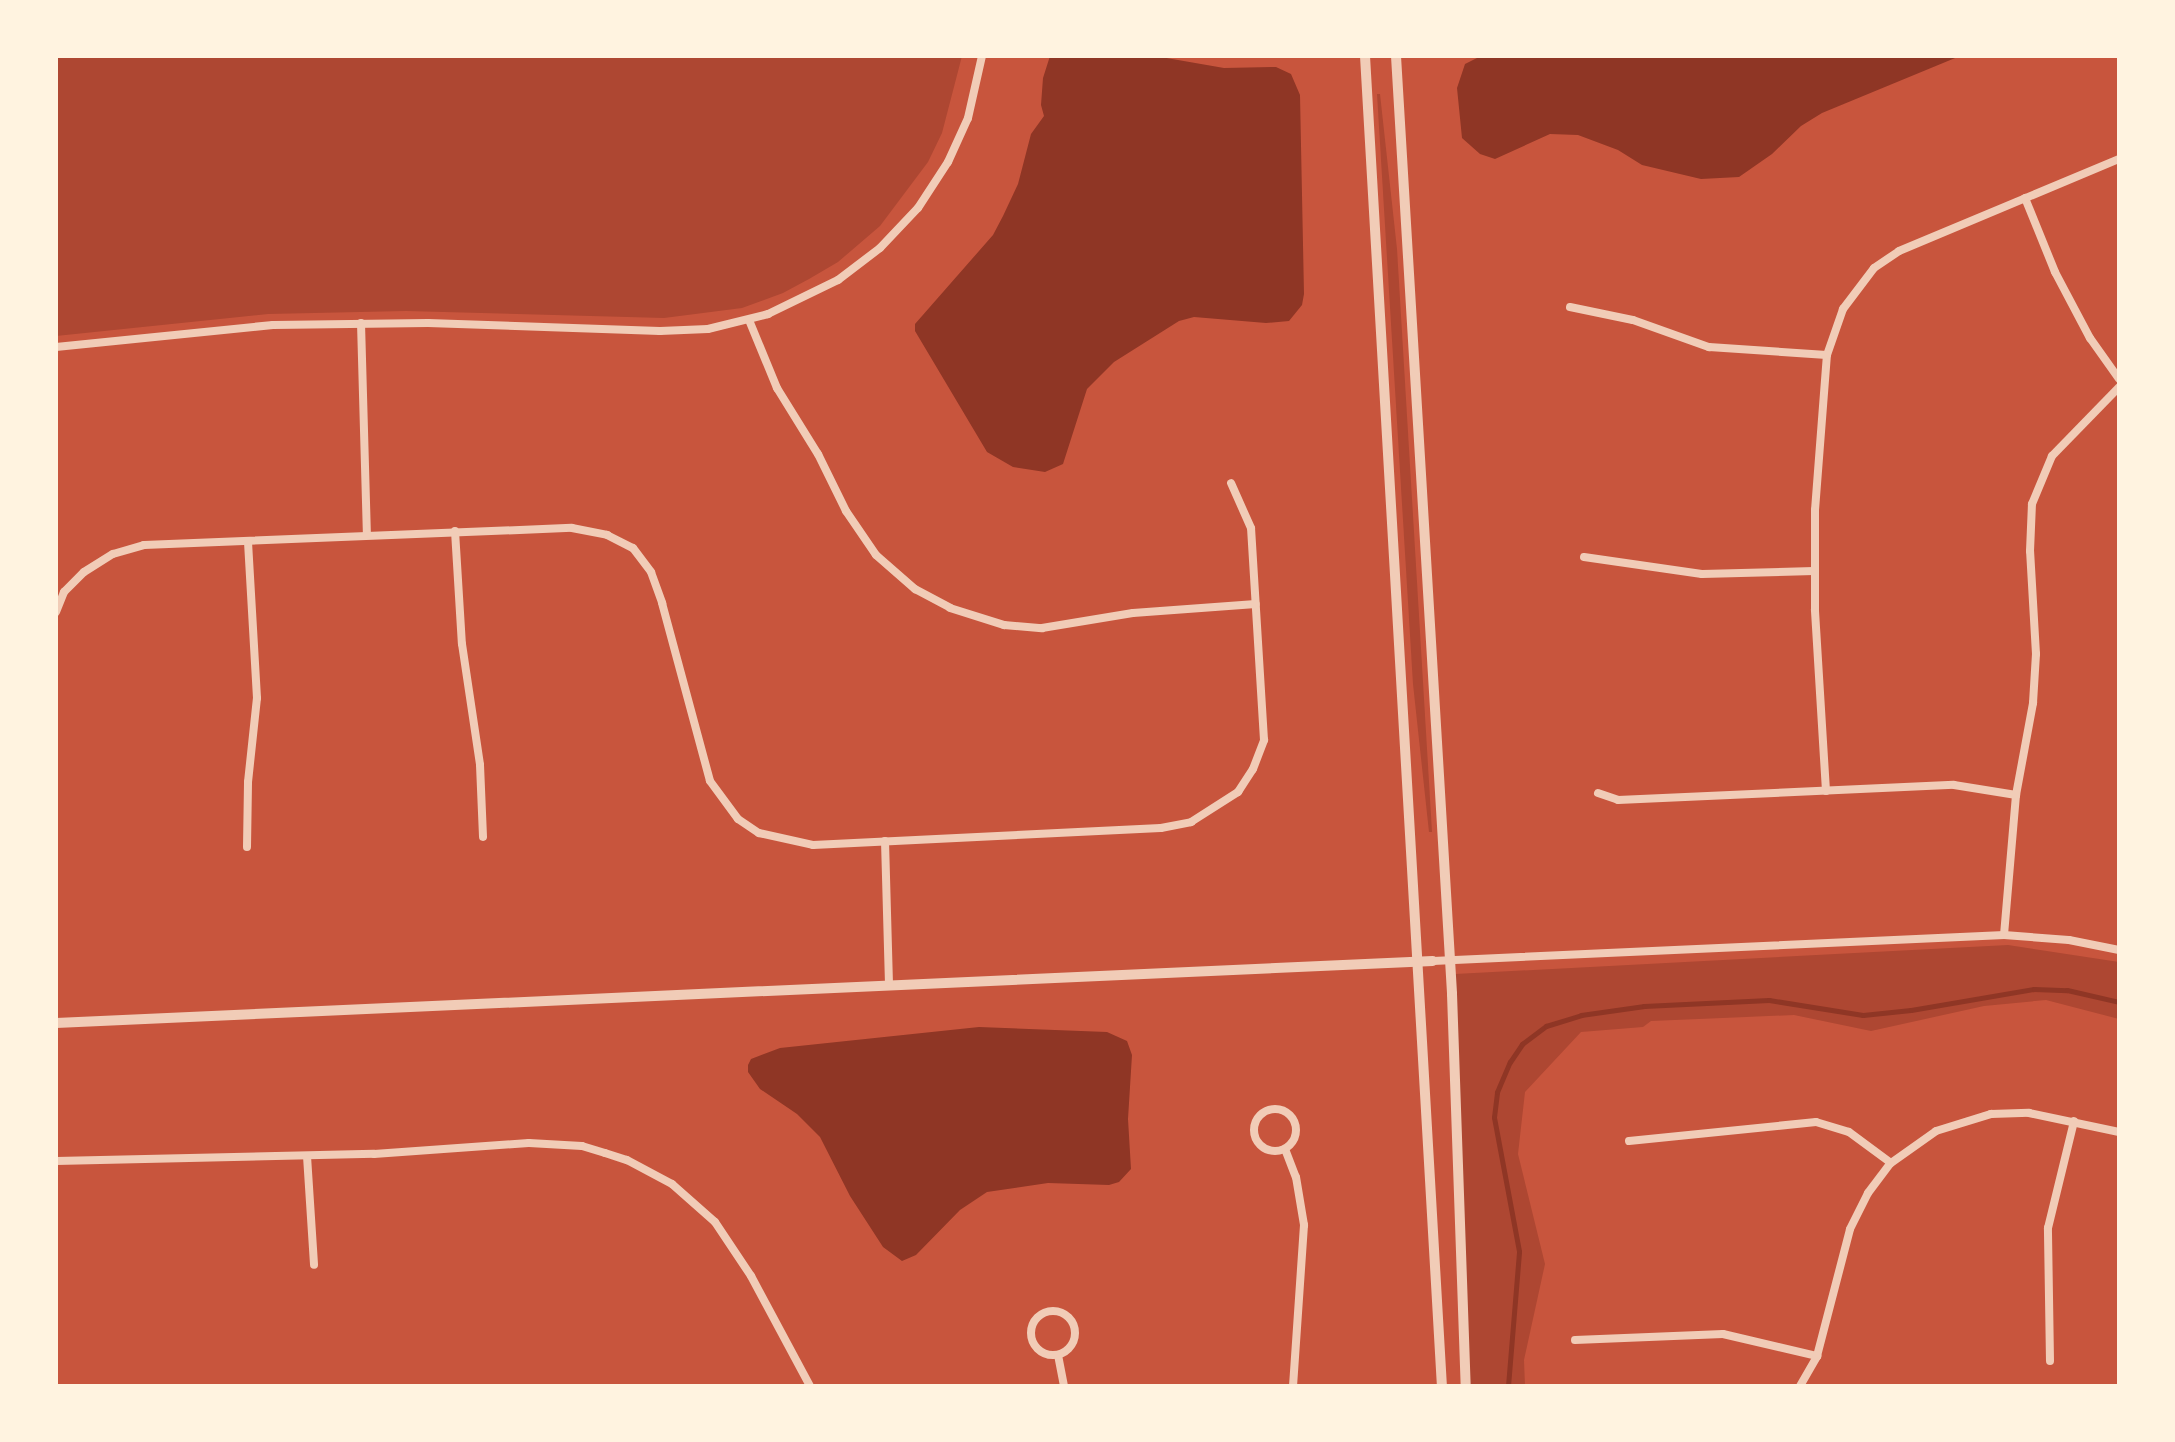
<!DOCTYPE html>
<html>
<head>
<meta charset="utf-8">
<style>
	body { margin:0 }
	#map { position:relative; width:2175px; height:1442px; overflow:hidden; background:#c8553d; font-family:"Nunito Sans",sans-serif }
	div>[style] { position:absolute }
	.green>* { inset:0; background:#ae4732 }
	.water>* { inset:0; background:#8f3625 }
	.stream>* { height:5px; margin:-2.5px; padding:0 2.5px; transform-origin:2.5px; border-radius:2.5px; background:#8f3625 }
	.minor>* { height:8px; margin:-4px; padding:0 4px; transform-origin:4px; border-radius:4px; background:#f1ccb7 }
	.minor>.ring { margin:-4px; padding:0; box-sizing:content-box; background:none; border:8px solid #f1ccb7; border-radius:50% }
	.tertiary>* { height:10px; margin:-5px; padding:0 5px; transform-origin:5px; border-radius:5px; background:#f1ccb7 }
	span { translate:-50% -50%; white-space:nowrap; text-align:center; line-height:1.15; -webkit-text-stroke:8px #fff3e0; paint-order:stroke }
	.frame { position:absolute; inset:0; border:58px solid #fff3e0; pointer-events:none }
</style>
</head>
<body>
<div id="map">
	<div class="green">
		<i style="clip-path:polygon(56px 56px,962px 56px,942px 133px,928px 162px,880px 226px,838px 262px,809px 279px,783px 293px,742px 308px,664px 318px,406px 311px,268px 314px,56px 336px)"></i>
		<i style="clip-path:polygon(1377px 94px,1380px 94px,1397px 249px,1432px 832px,1429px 832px,1413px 684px)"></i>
		<i style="clip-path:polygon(2008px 945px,2119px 962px,2119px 1019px,2046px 1000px,1984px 1006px,1871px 1031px,1794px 1015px,1651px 1021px,1643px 1027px,1581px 1032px,1525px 1092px,1518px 1154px,1545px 1264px,1524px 1360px,1525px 1386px,1462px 1386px,1455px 974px)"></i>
	</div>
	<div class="water">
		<i style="clip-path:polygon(1050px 56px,1155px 56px,1224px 68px,1276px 67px,1291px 74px,1300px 95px,1304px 294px,1302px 305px,1289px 321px,1266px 323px,1194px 317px,1179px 321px,1114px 362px,1087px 389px,1063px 464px,1045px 472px,1013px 467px,987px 452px,915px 331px,915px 324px,993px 235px,1003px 216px,1018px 184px,1031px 134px,1044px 116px,1041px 105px,1043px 78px)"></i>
		<i style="clip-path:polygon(1481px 56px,1960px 56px,1822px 113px,1801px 126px,1772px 154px,1739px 177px,1701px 179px,1642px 165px,1618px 150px,1578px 135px,1550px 134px,1495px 159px,1480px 154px,1462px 138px,1457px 88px,1465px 64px)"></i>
		<i style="clip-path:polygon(979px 1027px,1107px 1032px,1127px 1041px,1132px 1055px,1128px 1119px,1131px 1169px,1119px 1182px,1109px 1185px,1048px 1183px,987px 1192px,960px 1210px,916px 1255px,902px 1261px,883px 1247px,850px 1196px,820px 1137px,797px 1114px,760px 1089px,748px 1072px,748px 1065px,751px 1059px,780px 1048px)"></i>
	</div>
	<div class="stream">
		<i style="left:1508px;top:1386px;width:135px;rotate:-85.3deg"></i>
		<i style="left:1519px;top:1251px;width:136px;rotate:-100.6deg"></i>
		<i style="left:1494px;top:1117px;width:25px;rotate:-83deg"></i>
		<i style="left:1497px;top:1092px;width:33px;rotate:-67deg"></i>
		<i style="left:1510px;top:1062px;width:22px;rotate:-56deg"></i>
		<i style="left:1522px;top:1044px;width:30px;rotate:-37deg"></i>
		<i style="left:1546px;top:1026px;width:37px;rotate:-17deg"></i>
		<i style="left:1581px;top:1015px;width:64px;rotate:-8.1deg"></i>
		<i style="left:1644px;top:1006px;width:125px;rotate:-2.7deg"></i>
		<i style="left:1769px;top:1000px;width:95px;rotate:9.1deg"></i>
		<i style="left:1863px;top:1015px;width:48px;rotate:-5.9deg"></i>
		<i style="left:1911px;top:1010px;width:125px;rotate:-9.7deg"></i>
		<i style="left:2034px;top:989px;width:33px;rotate:2deg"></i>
		<i style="left:2067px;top:990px;width:53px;rotate:13deg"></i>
	</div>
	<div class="minor">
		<i style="left:2025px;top:198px;width:80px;rotate:67.9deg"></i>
		<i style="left:2055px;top:272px;width:75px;rotate:62.1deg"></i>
		<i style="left:2090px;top:338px;width:50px;rotate:54.7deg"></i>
		<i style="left:1570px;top:307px;width:64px;rotate:11.7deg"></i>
		<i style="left:1633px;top:320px;width:81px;rotate:19.6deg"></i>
		<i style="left:1709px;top:347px;width:118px;rotate:3.9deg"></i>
		<i style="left:749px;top:320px;width:74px;rotate:67.6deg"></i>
		<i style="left:777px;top:388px;width:78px;rotate:58.2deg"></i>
		<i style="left:818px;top:454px;width:64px;rotate:63.8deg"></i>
		<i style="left:846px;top:511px;width:53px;rotate:55.7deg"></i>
		<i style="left:876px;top:555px;width:52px;rotate:41.1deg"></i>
		<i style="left:915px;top:589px;width:40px;rotate:28deg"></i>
		<i style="left:950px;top:608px;width:57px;rotate:17.5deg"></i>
		<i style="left:1004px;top:625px;width:38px;rotate:5deg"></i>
		<i style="left:1042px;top:628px;width:92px;rotate:-9.4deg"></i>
		<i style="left:1133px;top:613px;width:123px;rotate:-4.2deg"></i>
		<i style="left:361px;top:323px;width:211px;rotate:88.4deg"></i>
		<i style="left:56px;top:347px;width:218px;rotate:-5.8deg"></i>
		<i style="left:273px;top:325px;width:155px;rotate:-0.7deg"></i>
		<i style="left:428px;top:323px;width:232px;rotate:2deg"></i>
		<i style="left:660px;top:331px;width:48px;rotate:-2.4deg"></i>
		<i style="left:708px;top:329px;width:62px;rotate:-14deg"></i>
		<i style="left:768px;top:314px;width:78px;rotate:-25.9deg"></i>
		<i style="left:838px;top:280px;width:53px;rotate:-37.3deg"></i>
		<i style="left:880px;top:248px;width:55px;rotate:-46.5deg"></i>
		<i style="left:918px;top:208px;width:55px;rotate:-56.9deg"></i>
		<i style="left:948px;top:162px;width:48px;rotate:-65.6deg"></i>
		<i style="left:968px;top:118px;width:64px;rotate:-77.3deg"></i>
		<i style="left:455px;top:531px;width:113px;rotate:86.5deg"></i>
		<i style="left:462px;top:644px;width:122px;rotate:81.5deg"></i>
		<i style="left:480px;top:765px;width:72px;rotate:87.6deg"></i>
		<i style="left:1584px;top:557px;width:119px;rotate:8.2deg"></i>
		<i style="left:1702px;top:574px;width:112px;rotate:-1.5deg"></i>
		<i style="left:56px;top:612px;width:22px;rotate:-68deg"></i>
		<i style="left:64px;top:592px;width:28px;rotate:-45deg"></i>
		<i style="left:84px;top:572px;width:34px;rotate:-32deg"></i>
		<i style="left:113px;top:554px;width:32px;rotate:-16deg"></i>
		<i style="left:144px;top:545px;width:428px;rotate:-2.3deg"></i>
		<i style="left:572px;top:528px;width:36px;rotate:11deg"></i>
		<i style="left:607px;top:535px;width:29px;rotate:27deg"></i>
		<i style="left:633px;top:548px;width:30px;rotate:53deg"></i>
		<i style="left:651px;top:572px;width:33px;rotate:70deg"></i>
		<i style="left:662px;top:603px;width:184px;rotate:74.9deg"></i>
		<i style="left:710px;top:781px;width:47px;rotate:53.6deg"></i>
		<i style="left:738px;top:819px;width:25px;rotate:34deg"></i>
		<i style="left:759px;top:833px;width:55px;rotate:12.5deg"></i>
		<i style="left:813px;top:845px;width:348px;rotate:-2.8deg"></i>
		<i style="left:1161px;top:828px;width:31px;rotate:-11deg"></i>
		<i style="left:1191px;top:822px;width:56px;rotate:-32.6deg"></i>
		<i style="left:1238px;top:792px;width:27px;rotate:-57deg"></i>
		<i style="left:1253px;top:769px;width:31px;rotate:-69deg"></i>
		<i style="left:1264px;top:740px;width:212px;rotate:-93.5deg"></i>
		<i style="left:1251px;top:528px;width:49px;rotate:-114deg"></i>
		<i style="left:1826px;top:791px;width:182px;rotate:-93.5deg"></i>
		<i style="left:1815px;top:609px;width:99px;rotate:-90deg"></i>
		<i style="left:1815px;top:510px;width:155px;rotate:-85.6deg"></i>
		<i style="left:1827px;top:355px;width:49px;rotate:-70.8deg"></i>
		<i style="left:1843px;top:309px;width:51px;rotate:-52.9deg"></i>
		<i style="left:1874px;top:268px;width:30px;rotate:-34deg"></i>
		<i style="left:1899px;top:251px;width:238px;rotate:-22.7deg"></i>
		<i style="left:1598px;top:793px;width:21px;rotate:19deg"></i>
		<i style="left:1618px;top:800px;width:336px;rotate:-2.6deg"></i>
		<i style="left:1954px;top:785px;width:63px;rotate:9.2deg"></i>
		<i style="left:885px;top:841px;width:143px;rotate:88.4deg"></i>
		<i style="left:247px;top:847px;width:65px;rotate:-89.1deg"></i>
		<i style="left:248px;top:782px;width:84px;rotate:-83.9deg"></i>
		<i style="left:257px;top:698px;width:157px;rotate:-93.3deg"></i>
		<i style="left:2004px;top:935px;width:141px;rotate:-85.1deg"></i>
		<i style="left:2016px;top:795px;width:94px;rotate:-79.5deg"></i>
		<i style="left:2033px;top:703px;width:49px;rotate:-86.5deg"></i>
		<i style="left:2036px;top:654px;width:103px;rotate:-93.3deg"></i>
		<i style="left:2030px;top:551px;width:47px;rotate:-87.6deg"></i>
		<i style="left:2032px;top:504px;width:52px;rotate:-67.4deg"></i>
		<i style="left:2052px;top:456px;width:96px;rotate:-45.8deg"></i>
		<i style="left:1433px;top:961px;width:572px;rotate:-2.61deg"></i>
		<i style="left:2004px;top:935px;width:65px;rotate:4.4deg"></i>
		<i style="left:2069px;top:940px;width:51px;rotate:11.3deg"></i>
		<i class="ring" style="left:1254px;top:1109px;width:34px;height:34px"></i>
		<i style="left:1629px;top:1141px;width:188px;rotate:-5.8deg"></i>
		<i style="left:1816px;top:1122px;width:34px;rotate:17deg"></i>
		<i style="left:1849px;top:1132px;width:52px;rotate:36.4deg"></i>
		<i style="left:1285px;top:1149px;width:30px;rotate:69deg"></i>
		<i style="left:1296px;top:1177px;width:49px;rotate:80.5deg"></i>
		<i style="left:1304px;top:1225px;width:161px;rotate:93.9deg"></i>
		<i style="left:307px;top:1156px;width:109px;rotate:86.3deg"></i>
		<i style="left:56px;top:1161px;width:318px;rotate:-1.3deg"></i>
		<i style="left:374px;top:1154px;width:155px;rotate:-4.1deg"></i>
		<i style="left:529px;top:1143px;width:53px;rotate:3.2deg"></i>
		<i style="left:582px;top:1146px;width:24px;rotate:17deg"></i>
		<i style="left:605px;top:1153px;width:23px;rotate:18deg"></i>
		<i style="left:627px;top:1160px;width:51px;rotate:28.1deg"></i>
		<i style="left:672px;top:1184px;width:57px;rotate:41.5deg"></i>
		<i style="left:715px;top:1222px;width:65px;rotate:56.3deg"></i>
		<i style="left:751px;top:1276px;width:125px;rotate:61.8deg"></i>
		<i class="ring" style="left:1031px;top:1311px;width:36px;height:36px"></i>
		<i style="left:1575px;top:1340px;width:148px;rotate:-2.3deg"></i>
		<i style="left:1723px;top:1334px;width:97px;rotate:13.2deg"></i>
		<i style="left:1058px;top:1355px;width:32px;rotate:79deg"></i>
		<i style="left:2050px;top:1361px;width:133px;rotate:-90.9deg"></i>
		<i style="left:2048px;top:1228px;width:110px;rotate:-76.3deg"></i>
		<i style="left:1800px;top:1386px;width:34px;rotate:-60deg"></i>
		<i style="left:1817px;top:1356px;width:131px;rotate:-75.4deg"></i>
		<i style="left:1850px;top:1229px;width:40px;rotate:-63.4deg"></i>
		<i style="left:1868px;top:1193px;width:38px;rotate:-53deg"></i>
		<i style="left:1891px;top:1163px;width:55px;rotate:-35.4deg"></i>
		<i style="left:1936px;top:1131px;width:58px;rotate:-17.2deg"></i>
		<i style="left:1991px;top:1114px;width:38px;rotate:-2deg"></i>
		<i style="left:2029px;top:1113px;width:92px;rotate:11.9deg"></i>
	</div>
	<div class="tertiary">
		<i style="left:1365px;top:56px;width:1332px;rotate:86.69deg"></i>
		<i style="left:1396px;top:56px;width:940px;rotate:86.58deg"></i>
		<i style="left:1452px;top:994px;width:392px;rotate:88deg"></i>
		<i style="left:56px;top:1023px;width:1378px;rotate:-2.58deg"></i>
	</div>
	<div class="frame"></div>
</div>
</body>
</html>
